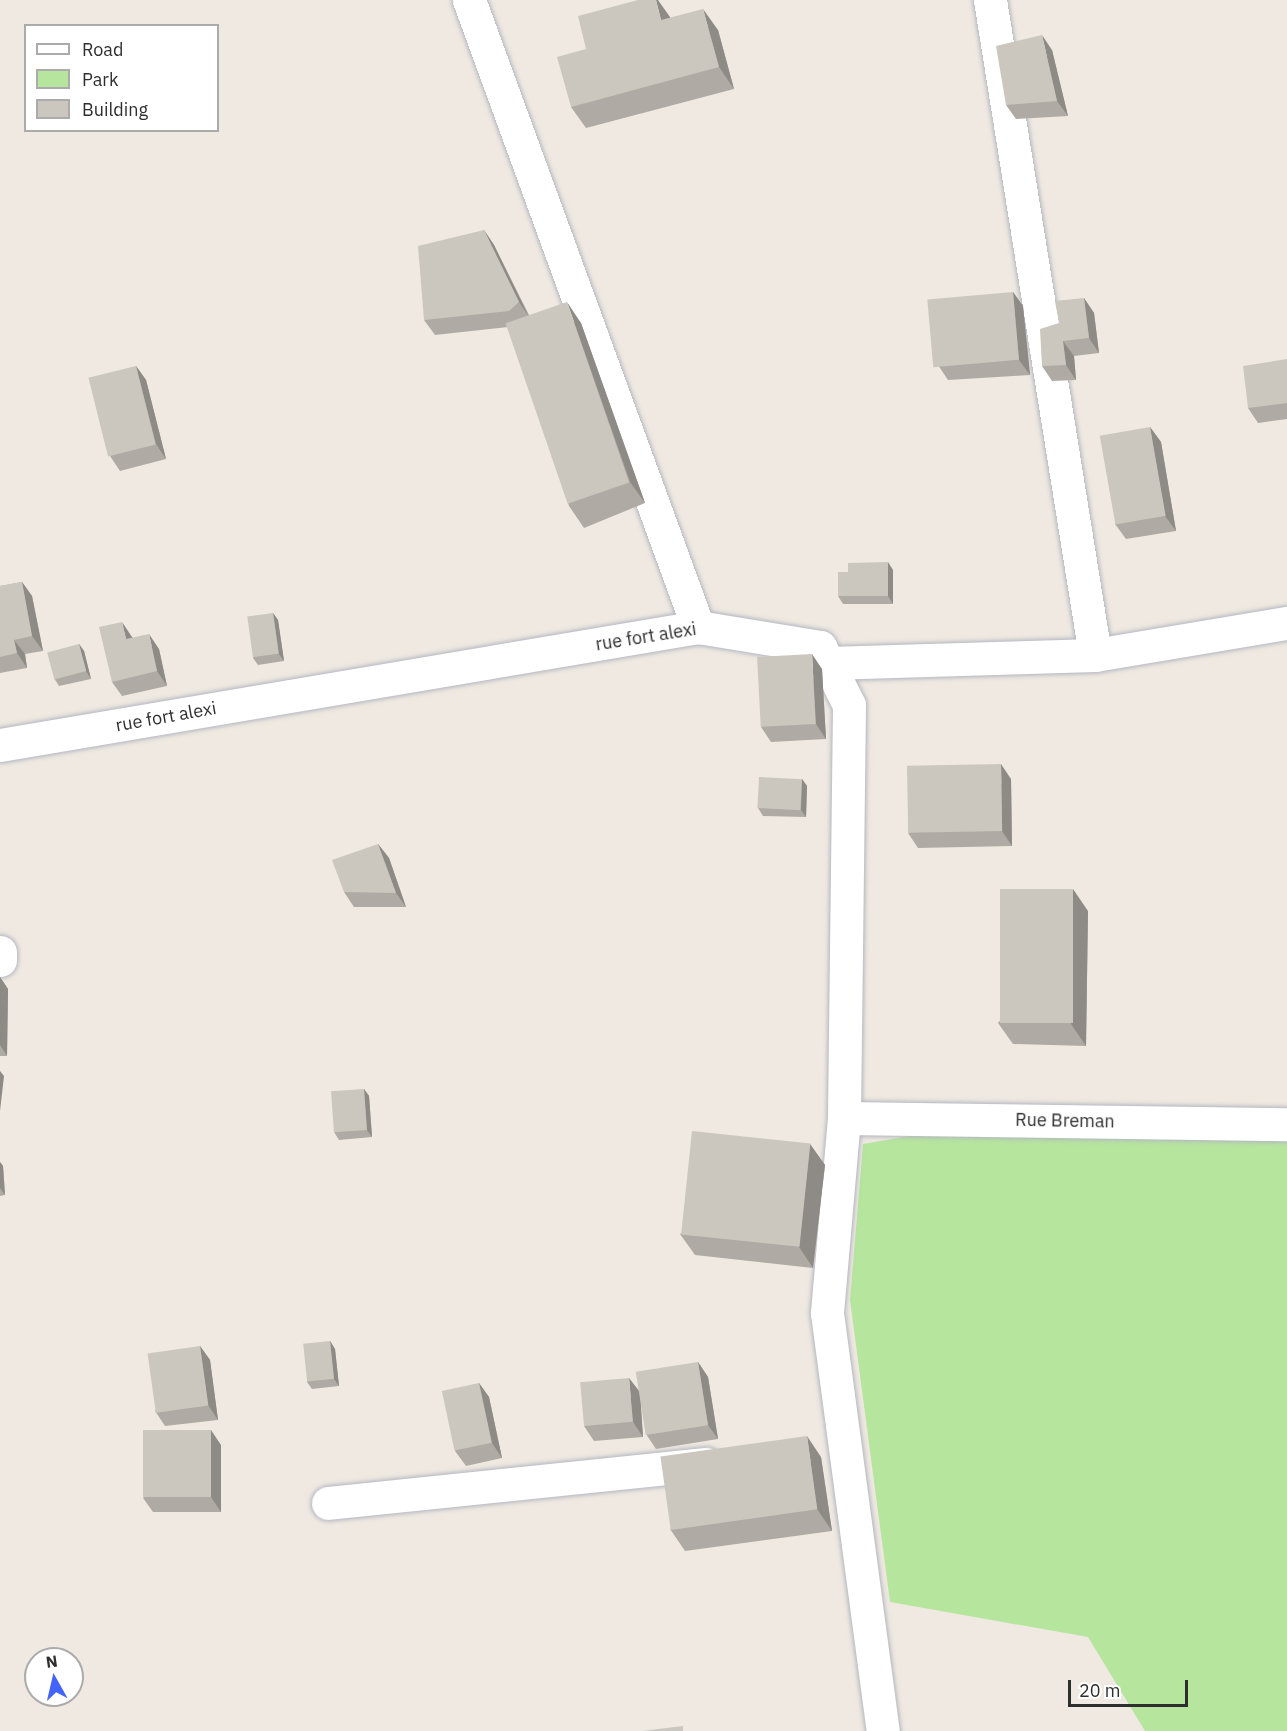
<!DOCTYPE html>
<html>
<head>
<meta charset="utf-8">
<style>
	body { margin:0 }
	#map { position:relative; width:1287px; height:1731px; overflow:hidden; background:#efe9e1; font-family:"IBM Plex Sans",sans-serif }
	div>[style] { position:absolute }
	.green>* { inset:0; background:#b6e59e }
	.roads { filter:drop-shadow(0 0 2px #b4b7c1) drop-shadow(0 0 2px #b4b7c1) }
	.street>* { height:33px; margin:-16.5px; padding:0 16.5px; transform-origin:16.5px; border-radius:16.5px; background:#fff }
	.wall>* { inset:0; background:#afaba4 }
	.shaded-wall>* { inset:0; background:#8e8b86 }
	.building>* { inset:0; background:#cbc7bf; transform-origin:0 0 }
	span { translate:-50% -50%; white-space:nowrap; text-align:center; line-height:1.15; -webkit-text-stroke:4.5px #fff; paint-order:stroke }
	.street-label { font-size:18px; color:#2e2e2e }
	.legend { position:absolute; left:24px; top:24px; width:195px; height:108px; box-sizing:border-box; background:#fff; border:2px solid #ababab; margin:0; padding:8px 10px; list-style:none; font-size:18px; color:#2e2e2e }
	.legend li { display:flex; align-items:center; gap:12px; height:30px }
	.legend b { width:30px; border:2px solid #ababab }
	.north { position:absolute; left:24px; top:1647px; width:60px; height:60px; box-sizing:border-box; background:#fff; border:2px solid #ababab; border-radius:50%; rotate:352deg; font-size:16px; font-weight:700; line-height:24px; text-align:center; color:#2e2e2e }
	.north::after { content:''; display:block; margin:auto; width:21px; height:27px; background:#4264fb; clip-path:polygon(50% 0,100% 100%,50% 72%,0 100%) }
	.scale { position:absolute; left:1068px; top:1680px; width:120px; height:27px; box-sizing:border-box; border:3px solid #2e2e2e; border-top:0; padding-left:8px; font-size:18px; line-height:21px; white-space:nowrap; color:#2e2e2e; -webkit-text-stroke:4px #fff; paint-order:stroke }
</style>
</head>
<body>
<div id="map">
	<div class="green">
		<i style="clip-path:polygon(944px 1130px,1287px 1139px,1287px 1731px,1145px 1731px,1088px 1637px,890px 1602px,850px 1300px,863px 1144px)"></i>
	</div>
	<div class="roads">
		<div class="street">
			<i style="left:469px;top:0;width:668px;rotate:69.94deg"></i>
			<i style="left:990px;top:0;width:663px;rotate:80.89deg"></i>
			<i style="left:828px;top:663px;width:267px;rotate:-1.7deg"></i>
			<i style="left:1095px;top:655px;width:195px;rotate:-9.5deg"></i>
			<i style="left:0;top:745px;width:708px;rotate:-9.6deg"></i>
			<i style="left:698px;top:627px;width:124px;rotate:9.3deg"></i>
			<i style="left:820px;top:647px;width:65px;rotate:63.4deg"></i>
			<i style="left:849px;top:705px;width:413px;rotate:90.7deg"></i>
			<i style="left:844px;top:1118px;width:196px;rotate:95deg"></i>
			<i style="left:827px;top:1313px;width:422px;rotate:82.4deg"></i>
			<i style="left:0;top:952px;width:8px;rotate:90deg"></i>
			<i style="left:844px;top:1118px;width:443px;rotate:0.8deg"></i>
			<i style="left:328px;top:1503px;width:380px;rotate:-5.9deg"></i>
		</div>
	</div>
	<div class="wall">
		<i style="clip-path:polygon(670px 17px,670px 18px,718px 30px,734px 89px,586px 128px,571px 107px,586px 49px)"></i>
		<i style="clip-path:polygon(1052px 50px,1068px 116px,1016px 119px,1006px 105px)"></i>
		<i style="clip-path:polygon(484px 230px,494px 245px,529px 315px,581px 323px,645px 503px,584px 528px,569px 506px,508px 327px,435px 335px,424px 320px)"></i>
		<i style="clip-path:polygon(1013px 292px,1023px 306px,1030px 375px,948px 380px,938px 365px)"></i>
		<i style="clip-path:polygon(1084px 298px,1094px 313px,1099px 353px,1074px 356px,1076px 380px,1052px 381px,1042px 366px,1059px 323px)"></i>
		<i style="clip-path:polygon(1287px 359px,1287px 419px,1258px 423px,1248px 408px)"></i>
		<i style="clip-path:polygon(136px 366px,146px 380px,166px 459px,120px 471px,110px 456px)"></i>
		<i style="clip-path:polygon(1150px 427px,1161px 442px,1176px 531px,1126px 539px,1115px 524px)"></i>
		<i style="clip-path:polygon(893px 570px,893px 604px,843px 604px,838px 596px,848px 572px)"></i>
		<i style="clip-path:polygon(22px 582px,32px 596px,43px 651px,25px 654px,27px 668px,0 673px,0 586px)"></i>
		<i style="clip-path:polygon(273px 613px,278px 620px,284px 661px,258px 665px,253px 658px)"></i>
		<i style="clip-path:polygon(132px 637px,133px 638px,159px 649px,167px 686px,122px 696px,112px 682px)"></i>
		<i style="clip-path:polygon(79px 644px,84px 651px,91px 679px,59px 686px,54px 678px)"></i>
		<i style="clip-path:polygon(822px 669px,826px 739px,771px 742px,761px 727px)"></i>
		<i style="clip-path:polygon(802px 779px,807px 786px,806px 817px,763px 816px,758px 808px)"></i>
		<i style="clip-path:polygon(1011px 779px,1012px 846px,918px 848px,908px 833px)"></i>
		<i style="clip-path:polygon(378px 844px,389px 858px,406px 907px,354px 907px,344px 892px)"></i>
		<i style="clip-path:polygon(1088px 911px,1086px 1046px,1013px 1044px,998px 1023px)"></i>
		<i style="clip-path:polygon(0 977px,8px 989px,7px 1056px,0 1056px)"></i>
		<i style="clip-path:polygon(364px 1089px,369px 1096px,372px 1137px,339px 1140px,334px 1132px)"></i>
		<i style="clip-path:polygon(810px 1144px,825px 1165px,813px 1268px,695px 1255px,680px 1234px)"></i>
		<i style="clip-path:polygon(0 1162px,3px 1166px,5px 1195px,0 1196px)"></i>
		<i style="clip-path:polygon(330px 1341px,335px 1349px,339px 1386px,312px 1389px,307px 1382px)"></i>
		<i style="clip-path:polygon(200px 1346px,210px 1360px,218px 1420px,165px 1426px,155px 1411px)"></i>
		<i style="clip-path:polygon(698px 1362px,708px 1377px,718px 1439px,656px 1449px,646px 1434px,640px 1396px,643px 1437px,594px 1441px,584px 1426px,639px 1392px)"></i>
		<i style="clip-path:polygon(479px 1383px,489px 1397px,502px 1458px,466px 1466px,455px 1451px)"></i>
		<i style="clip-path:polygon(221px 1445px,221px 1512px,153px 1512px,143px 1498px)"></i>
		<i style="clip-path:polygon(821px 1457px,832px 1531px,685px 1551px,670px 1529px)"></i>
	</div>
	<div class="shaded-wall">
		<i style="clip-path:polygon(656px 0,658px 0,670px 17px,676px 41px,661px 20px)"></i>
		<i style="clip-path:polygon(703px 9px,718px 30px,734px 89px,719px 67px)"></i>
		<i style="clip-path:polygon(1042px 35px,1052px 50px,1068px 116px,1057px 101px)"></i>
		<i style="clip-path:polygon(484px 230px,494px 245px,529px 317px,519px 302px)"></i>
		<i style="clip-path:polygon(1013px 292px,1023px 306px,1030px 375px,1019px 360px)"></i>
		<i style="clip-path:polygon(1084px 298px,1094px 313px,1099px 353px,1089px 338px)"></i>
		<i style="clip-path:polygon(567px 302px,581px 323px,645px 503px,630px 482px)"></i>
		<i style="clip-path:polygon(1063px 341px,1074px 356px,1076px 380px,1066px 365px)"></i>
		<i style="clip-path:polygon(136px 366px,146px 380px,166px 459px,156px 444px)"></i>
		<i style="clip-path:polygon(1150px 427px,1161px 442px,1176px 531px,1165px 516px)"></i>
		<i style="clip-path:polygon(888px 562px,893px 570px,893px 604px,888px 596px)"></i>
		<i style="clip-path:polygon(22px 582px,32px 596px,43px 651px,32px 636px)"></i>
		<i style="clip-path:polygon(273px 613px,278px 620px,284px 661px,279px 654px)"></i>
		<i style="clip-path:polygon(122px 622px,132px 637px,137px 654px,126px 639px)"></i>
		<i style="clip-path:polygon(149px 634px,159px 649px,167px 686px,157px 671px)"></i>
		<i style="clip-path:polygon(14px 640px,25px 654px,27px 668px,17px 653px)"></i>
		<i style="clip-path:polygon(79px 644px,84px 651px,91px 679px,86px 671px)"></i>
		<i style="clip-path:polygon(812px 654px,822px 669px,826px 739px,816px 724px)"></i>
		<i style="clip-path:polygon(1001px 764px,1011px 779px,1012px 846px,1002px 831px)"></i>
		<i style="clip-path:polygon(802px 779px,807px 786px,806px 817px,801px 810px)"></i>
		<i style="clip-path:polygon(378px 844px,389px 858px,406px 907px,396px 893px)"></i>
		<i style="clip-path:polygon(1073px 889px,1088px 911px,1086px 1046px,1071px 1024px)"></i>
		<i style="clip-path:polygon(0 977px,8px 989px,7px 1056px,0 1045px)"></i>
		<i style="clip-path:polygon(0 1071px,4px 1076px,0 1111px)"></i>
		<i style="clip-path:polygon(364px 1089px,369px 1096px,372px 1137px,367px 1130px)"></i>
		<i style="clip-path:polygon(810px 1144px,825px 1165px,813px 1268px,799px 1247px)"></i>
		<i style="clip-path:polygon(0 1162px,3px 1166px,5px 1195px,0 1188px)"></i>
		<i style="clip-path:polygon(330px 1341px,335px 1349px,339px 1386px,334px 1379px)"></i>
		<i style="clip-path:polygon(200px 1346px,210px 1360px,218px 1420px,208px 1405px)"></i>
		<i style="clip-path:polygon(698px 1362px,708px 1377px,718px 1439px,708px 1425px)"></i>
		<i style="clip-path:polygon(629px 1378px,640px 1392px,643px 1437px,633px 1422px)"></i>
		<i style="clip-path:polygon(479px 1383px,489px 1397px,502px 1458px,492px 1443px)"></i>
		<i style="clip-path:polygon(211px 1430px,221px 1445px,221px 1512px,211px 1497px)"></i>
		<i style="clip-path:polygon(807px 1436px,821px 1457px,832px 1531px,817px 1509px)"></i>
	</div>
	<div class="building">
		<i style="clip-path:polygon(638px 0,656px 0,661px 20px,703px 9px,719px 67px,571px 107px,557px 57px,586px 49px,578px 16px)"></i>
		<i style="clip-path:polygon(1042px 35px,1057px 101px,1006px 105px,996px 46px)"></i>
		<i style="clip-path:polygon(484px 230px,519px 302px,509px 311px,424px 320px,418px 246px)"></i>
		<i style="left:1013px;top:292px;width:68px;height:86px;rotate:85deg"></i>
		<i style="clip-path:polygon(1084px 298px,1089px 338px,1063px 341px,1066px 365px,1042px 366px,1040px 329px,1059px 323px,1055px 301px)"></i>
		<i style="left:567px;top:302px;width:191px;height:65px;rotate:71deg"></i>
		<i style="clip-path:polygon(1287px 359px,1287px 403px,1248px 408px,1243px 366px)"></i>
		<i style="left:136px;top:366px;width:81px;height:49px;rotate:76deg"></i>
		<i style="left:1150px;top:427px;width:90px;height:51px;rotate:80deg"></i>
		<i style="clip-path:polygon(888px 562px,888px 596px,838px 596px,838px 572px,848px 572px,848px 563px)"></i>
		<i style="clip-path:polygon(22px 582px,32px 636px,14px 640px,17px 653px,0 657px,0 586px)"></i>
		<i style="left:273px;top:613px;width:41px;height:26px;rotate:82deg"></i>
		<i style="clip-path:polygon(122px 622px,126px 639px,149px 634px,157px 671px,112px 682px,99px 627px)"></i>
		<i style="left:79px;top:644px;width:28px;height:33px;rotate:75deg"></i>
		<i style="left:812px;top:654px;width:70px;height:55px;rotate:87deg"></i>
		<i style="left:1001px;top:764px;width:67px;height:94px;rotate:89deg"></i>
		<i style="left:759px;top:777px;width:43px;height:31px;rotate:3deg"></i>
		<i style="clip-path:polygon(378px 844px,396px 893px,344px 892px,332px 860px)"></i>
		<i style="left:1000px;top:889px;width:73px;height:134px"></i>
		<i style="left:364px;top:1089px;width:41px;height:33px;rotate:86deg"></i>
		<i style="left:692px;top:1131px;width:119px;height:104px;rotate:6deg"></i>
		<i style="left:330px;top:1341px;width:38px;height:27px;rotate:84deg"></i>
		<i style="left:200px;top:1346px;width:60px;height:53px;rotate:82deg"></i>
		<i style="left:698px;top:1362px;width:64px;height:63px;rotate:81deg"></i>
		<i style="left:629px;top:1378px;width:44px;height:49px;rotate:85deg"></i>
		<i style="left:479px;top:1383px;width:61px;height:38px;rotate:78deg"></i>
		<i style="left:211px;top:1430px;width:67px;height:68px;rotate:90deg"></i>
		<i style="left:807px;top:1436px;width:74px;height:148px;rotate:82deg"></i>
		<i style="clip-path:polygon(683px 1726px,683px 1731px,642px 1731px)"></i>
	</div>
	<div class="street-label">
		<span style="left:646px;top:637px;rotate:-9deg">rue fort alexi</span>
		<span style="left:166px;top:717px;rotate:-10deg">rue fort alexi</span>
		<span style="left:1065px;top:1121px;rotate:1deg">Rue Breman</span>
	</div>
	<ul class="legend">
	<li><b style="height:8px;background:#fff"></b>Road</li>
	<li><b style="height:16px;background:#b6e59e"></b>Park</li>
	<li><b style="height:16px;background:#cbc7bf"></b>Building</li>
	</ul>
	<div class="north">N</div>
	<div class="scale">20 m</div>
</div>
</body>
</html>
